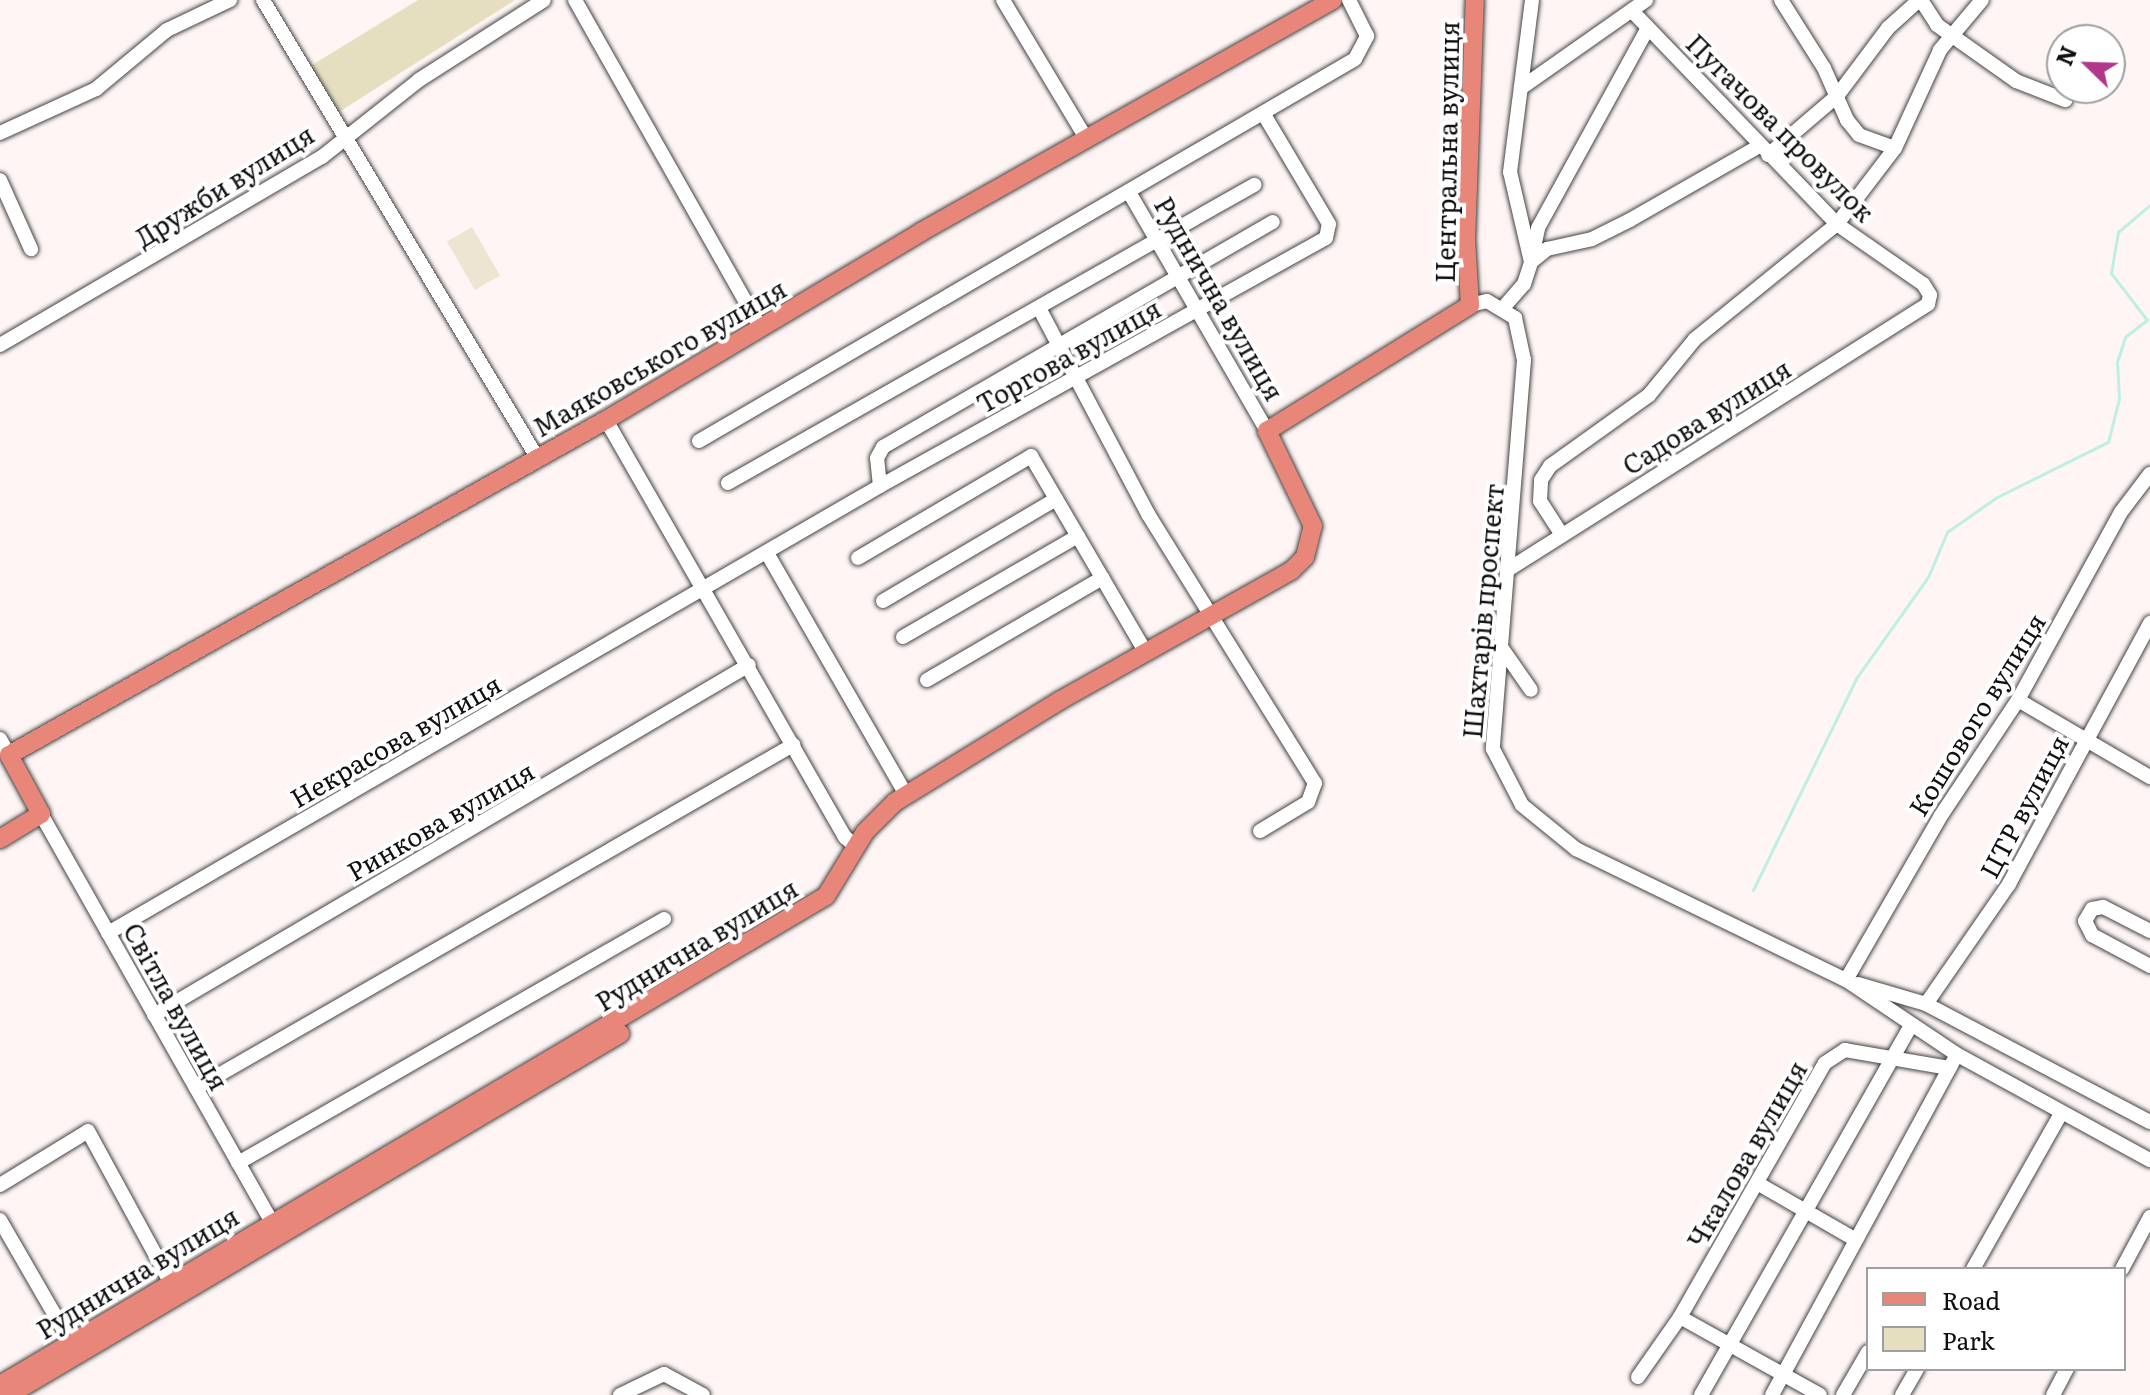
<!DOCTYPE html>
<html>
<head>
<meta charset="utf-8">
<style>
	body { margin:0 }
	#map { position:relative; width:2150px; height:1395px; overflow:hidden; background:#fef5f4; font-family:Literata,serif }
	div>[style] { position:absolute }
	.green>* { inset:0; background:#e5dfc0 }
	.pitch>* { inset:0; background:#ede5d1; transform-origin:0 0 }
	.stream>* { height:3px; margin:-1.5px; padding:0 1.5px; transform-origin:1.5px; border-radius:1.5px; background:#beefe2 }
	.roads { filter:drop-shadow(0 0 2px #434343) drop-shadow(0 0 2px #434343) }
	.minor>* { height:14px; margin:-7px; padding:0 7px; transform-origin:7px; border-radius:7px; background:#fff }
	.major>* { height:18px; margin:-9px; padding:0 9px; transform-origin:9px; border-radius:9px; background:#e88779 }
	span { translate:-50% -50%; white-space:nowrap; text-align:center; line-height:1.15; -webkit-text-stroke:8px #fff; paint-order:stroke }
	.street-label { font-size:26px; color:#101010 }
	.legend { position:absolute; left:1866px; top:1267px; width:260px; height:104px; box-sizing:border-box; background:#fff; border:2px solid #9f9f9f; margin:0; padding:10px 14px; list-style:none; font-size:24px; color:#101010 }
	.legend li { display:flex; align-items:center; gap:16px; height:40px }
	.legend b { width:40px; border:2px solid #9f9f9f }
	.north { position:absolute; left:2046px; top:24px; width:80px; height:80px; box-sizing:border-box; background:#fff; border:2px solid #9f9f9f; border-radius:50%; rotate:293deg; font-size:22px; font-weight:700; line-height:32px; text-align:center; color:#101010 }
	.north::after { content:''; display:block; margin:auto; width:28px; height:36px; background:#b03889; clip-path:polygon(50% 0,100% 100%,50% 72%,0 100%) }
</style>
</head>
<body>
<div id="map">
	<div class="green">
		<i style="clip-path:polygon(418px 0,515px 0,331px 117px,304px 70px)"></i>
	</div>
	<div class="pitch">
		<i style="left:472px;top:227px;width:56px;height:29px;rotate:60deg"></i>
	</div>
	<div class="stream">
		<i style="left:1753px;top:890px;width:237px;rotate:-64deg"></i>
		<i style="left:1857px;top:677px;width:123px;rotate:-54.6deg"></i>
		<i style="left:1928px;top:577px;width:49px;rotate:-67.1deg"></i>
		<i style="left:1947px;top:532px;width:61px;rotate:-35deg"></i>
		<i style="left:1997px;top:497px;width:124px;rotate:-26.4deg"></i>
		<i style="left:2108px;top:442px;width:44px;rotate:-75.7deg"></i>
		<i style="left:2119px;top:399px;width:37px;rotate:-93deg"></i>
		<i style="left:2117px;top:362px;width:26px;rotate:-72deg"></i>
		<i style="left:2125px;top:337px;width:28px;rotate:-38deg"></i>
		<i style="left:2147px;top:320px;width:59px;rotate:-127.5deg"></i>
		<i style="left:2111px;top:273px;width:42px;rotate:-80.3deg"></i>
		<i style="left:2118px;top:232px;width:42px;rotate:-40.2deg"></i>
	</div>
	<div class="roads">
		<div class="minor">
			<i style="left:263px;top:0;width:535px;rotate:59.07deg"></i>
			<i style="left:575px;top:0;width:378px;rotate:60.5deg"></i>
			<i style="left:1003px;top:0;width:161px;rotate:59deg"></i>
			<i style="left:1781px;top:0;width:80px;rotate:57.7deg"></i>
			<i style="left:1824px;top:68px;width:57px;rotate:66.1deg"></i>
			<i style="left:1847px;top:120px;width:19px;rotate:51deg"></i>
			<i style="left:1859px;top:135px;width:38px;rotate:20deg"></i>
			<i style="left:1921px;top:0;width:30px;rotate:57deg"></i>
			<i style="left:1937px;top:25px;width:97px;rotate:35.3deg"></i>
			<i style="left:2016px;top:81px;width:53px;rotate:21.2deg"></i>
			<i style="left:1521px;top:88px;width:153px;rotate:-35.1deg"></i>
			<i style="left:0;top:133px;width:106px;rotate:-24.6deg"></i>
			<i style="left:96px;top:89px;width:92px;rotate:-39.7deg"></i>
			<i style="left:167px;top:30px;width:70px;rotate:-25.5deg"></i>
			<i style="left:1768px;top:155px;width:91px;rotate:-40.5deg"></i>
			<i style="left:1837px;top:96px;width:85px;rotate:-53.1deg"></i>
			<i style="left:1888px;top:28px;width:42px;rotate:-42.1deg"></i>
			<i style="left:0;top:180px;width:76px;rotate:65.8deg"></i>
			<i style="left:1129px;top:192px;width:276px;rotate:60deg"></i>
			<i style="left:1532px;top:257px;width:30px;rotate:-78deg"></i>
			<i style="left:1538px;top:228px;width:228px;rotate:-61.2deg"></i>
			<i style="left:1531px;top:262px;width:92px;rotate:-103.1deg"></i>
			<i style="left:1510px;top:172px;width:173px;rotate:-82.7deg"></i>
			<i style="left:1470px;top:305px;width:17px;rotate:-13deg"></i>
			<i style="left:1487px;top:301px;width:33px;rotate:31deg"></i>
			<i style="left:1515px;top:318px;width:43px;rotate:77.9deg"></i>
			<i style="left:1524px;top:360px;width:390px;rotate:94.6deg"></i>
			<i style="left:1493px;top:749px;width:63px;rotate:62.6deg"></i>
			<i style="left:1522px;top:805px;width:70px;rotate:39.2deg"></i>
			<i style="left:1576px;top:849px;width:300px;rotate:25.9deg"></i>
			<i style="left:1846px;top:980px;width:133px;rotate:33.9deg"></i>
			<i style="left:1956px;top:1054px;width:221px;rotate:28.7deg"></i>
			<i style="left:1039px;top:308px;width:233px;rotate:62.1deg"></i>
			<i style="left:1148px;top:514px;width:317px;rotate:58.2deg"></i>
			<i style="left:1315px;top:783px;width:20px;rotate:110deg"></i>
			<i style="left:1308px;top:802px;width:56px;rotate:148.9deg"></i>
			<i style="left:1503px;top:308px;width:32px;rotate:-49deg"></i>
			<i style="left:1524px;top:284px;width:23px;rotate:-72deg"></i>
			<i style="left:1531px;top:262px;width:21px;rotate:-39deg"></i>
			<i style="left:1547px;top:249px;width:46px;rotate:-12.5deg"></i>
			<i style="left:1592px;top:239px;width:42px;rotate:-26.6deg"></i>
			<i style="left:1630px;top:220px;width:149px;rotate:-29.8deg"></i>
			<i style="left:0;top:345px;width:373px;rotate:-30.3deg"></i>
			<i style="left:322px;top:157px;width:124px;rotate:-38.4deg"></i>
			<i style="left:419px;top:80px;width:148px;rotate:-32.6deg"></i>
			<i style="left:606px;top:420px;width:481px;rotate:60.2deg"></i>
			<i style="left:845px;top:837px;width:15px;rotate:42deg"></i>
			<i style="left:699px;top:441px;width:759px;rotate:-30.21deg"></i>
			<i style="left:1355px;top:59px;width:26px;rotate:-62deg"></i>
			<i style="left:1367px;top:36px;width:40px;rotate:-116.6deg"></i>
			<i style="left:728px;top:483px;width:605px;rotate:-29.53deg"></i>
			<i style="left:880px;top:486px;width:28px;rotate:-96deg"></i>
			<i style="left:877px;top:458px;width:13px;rotate:-61deg"></i>
			<i style="left:883px;top:447px;width:450px;rotate:-30deg"></i>
			<i style="left:1562px;top:535px;width:40px;rotate:-122.9deg"></i>
			<i style="left:1540px;top:501px;width:21px;rotate:-87deg"></i>
			<i style="left:1541px;top:480px;width:17px;rotate:-57deg"></i>
			<i style="left:1550px;top:466px;width:122px;rotate:-35.6deg"></i>
			<i style="left:1649px;top:395px;width:72px;rotate:-50.6deg"></i>
			<i style="left:1695px;top:339px;width:183px;rotate:-39deg"></i>
			<i style="left:1837px;top:224px;width:96px;rotate:-52.7deg"></i>
			<i style="left:1895px;top:148px;width:108px;rotate:-65.3deg"></i>
			<i style="left:1940px;top:50px;width:65px;rotate:-50deg"></i>
			<i style="left:767px;top:553px;width:279px;rotate:60.1deg"></i>
			<i style="left:858px;top:558px;width:201px;rotate:-30.5deg"></i>
			<i style="left:1031px;top:456px;width:228px;rotate:59.7deg"></i>
			<i style="left:1509px;top:569px;width:496px;rotate:-32.3deg"></i>
			<i style="left:1928px;top:304px;width:9px;rotate:-77deg"></i>
			<i style="left:1930px;top:295px;width:13px;rotate:-122deg"></i>
			<i style="left:1923px;top:284px;width:105px;rotate:-145.1deg"></i>
			<i style="left:1837px;top:224px;width:296px;rotate:-133.9deg"></i>
			<i style="left:883px;top:601px;width:201px;rotate:-30.5deg"></i>
			<i style="left:903px;top:637px;width:202px;rotate:-30deg"></i>
			<i style="left:1501px;top:647px;width:52px;rotate:55.1deg"></i>
			<i style="left:927px;top:680px;width:203px;rotate:-30.2deg"></i>
			<i style="left:2018px;top:700px;width:153px;rotate:30.3deg"></i>
			<i style="left:0;top:739px;width:18px;rotate:61deg"></i>
			<i style="left:41px;top:814px;width:469px;rotate:60.5deg"></i>
			<i style="left:2150px;top:931px;width:53px;rotate:-152.9deg"></i>
			<i style="left:2103px;top:907px;width:11px;rotate:170deg"></i>
			<i style="left:2092px;top:909px;width:14px;rotate:120deg"></i>
			<i style="left:2085px;top:921px;width:16px;rotate:63deg"></i>
			<i style="left:2092px;top:935px;width:66px;rotate:28.1deg"></i>
			<i style="left:108px;top:933px;width:892px;rotate:-30.07deg"></i>
			<i style="left:880px;top:486px;width:510px;rotate:-29.08deg"></i>
			<i style="left:1326px;top:238px;width:14px;rotate:-78deg"></i>
			<i style="left:1329px;top:224px;width:129px;rotate:-120.7deg"></i>
			<i style="left:1846px;top:980px;width:188px;rotate:-60deg"></i>
			<i style="left:1940px;top:817px;width:141px;rotate:-56.3deg"></i>
			<i style="left:2018px;top:700px;width:214px;rotate:-61.3deg"></i>
			<i style="left:2121px;top:512px;width:48px;rotate:-52.7deg"></i>
			<i style="left:1858px;top:984px;width:71px;rotate:16.4deg"></i>
			<i style="left:1926px;top:1004px;width:253px;rotate:27.8deg"></i>
			<i style="left:1926px;top:1004px;width:146px;rotate:-55.3deg"></i>
			<i style="left:2009px;top:884px;width:297px;rotate:-61.6deg"></i>
			<i style="left:154px;top:1015px;width:690px;rotate:-30.47deg"></i>
			<i style="left:196px;top:1088px;width:689px;rotate:-29.88deg"></i>
			<i style="left:238px;top:1163px;width:491px;rotate:-29.8deg"></i>
			<i style="left:1757px;top:1183px;width:114px;rotate:29.9deg"></i>
			<i style="left:0;top:1185px;width:103px;rotate:-31.5deg"></i>
			<i style="left:88px;top:1131px;width:173px;rotate:61.4deg"></i>
			<i style="left:0;top:1220px;width:142px;rotate:60deg"></i>
			<i style="left:1973px;top:1269px;width:180px;rotate:-60.5deg"></i>
			<i style="left:2122px;top:1269px;width:59px;rotate:-61.7deg"></i>
			<i style="left:1680px;top:1317px;width:160px;rotate:29.1deg"></i>
			<i style="left:1638px;top:1377px;width:73px;rotate:-55deg"></i>
			<i style="left:1680px;top:1317px;width:292px;rotate:-60.3deg"></i>
			<i style="left:1825px;top:1063px;width:24px;rotate:-33deg"></i>
			<i style="left:1845px;top:1050px;width:106px;rotate:9.8deg"></i>
			<i style="left:620px;top:1395px;width:49px;rotate:-25.5deg"></i>
			<i style="left:664px;top:1374px;width:44px;rotate:28.3deg"></i>
			<i style="left:1701px;top:1395px;width:425px;rotate:-60.4deg"></i>
			<i style="left:1772px;top:1395px;width:380px;rotate:-61.5deg"></i>
			<i style="left:1843px;top:1395px;width:50px;rotate:-59.8deg"></i>
			<i style="left:1902px;top:1395px;width:30px;rotate:-60deg"></i>
			<i style="left:2053px;top:1395px;width:30px;rotate:-62deg"></i>
		</div>
		<div class="major">
			<i style="left:0;top:839px;width:48px;rotate:-31.4deg"></i>
			<i style="left:41px;top:814px;width:67px;rotate:-118.5deg"></i>
			<i style="left:9px;top:755px;width:685px;rotate:-29.3deg"></i>
			<i style="left:606px;top:420px;width:367px;rotate:-30.8deg"></i>
			<i style="left:921px;top:232px;width:473px;rotate:-29.4deg"></i>
			<i style="left:0;top:1385px;width:960px;rotate:-30.63deg"></i>
			<i style="left:826px;top:896px;width:75px;rotate:-58.6deg"></i>
			<i style="left:865px;top:832px;width:42px;rotate:-45deg"></i>
			<i style="left:895px;top:802px;width:193px;rotate:-31.6deg"></i>
			<i style="left:1059px;top:701px;width:267px;rotate:-29.3deg"></i>
			<i style="left:1292px;top:570px;width:18px;rotate:-45deg"></i>
			<i style="left:1305px;top:557px;width:32px;rotate:-76deg"></i>
			<i style="left:1313px;top:526px;width:106px;rotate:-115.8deg"></i>
			<i style="left:1267px;top:431px;width:239px;rotate:-31.8deg"></i>
			<i style="left:1470px;top:305px;width:65px;rotate:-93.5deg"></i>
			<i style="left:1466px;top:240px;width:240px;rotate:-87.9deg"></i>
			<i style="left:9px;top:1395px;width:710px;rotate:-30.58deg"></i>
		</div>
	</div>
	<div class="street-label">
		<span style="left:1781px;top:127px;rotate:45deg">Пугачова провулок</span>
		<span style="left:1446px;top:152px;rotate:-89deg">Центральна вулиця</span>
		<span style="left:224px;top:185px;rotate:-32deg">Дружби вулиця</span>
		<span style="left:1220px;top:298px;rotate:60deg">Руднична вулиця</span>
		<span style="left:1068px;top:355px;rotate:-29deg">Торгова вулиця</span>
		<span style="left:659px;top:357px;rotate:-30deg">Маяковського вулиця</span>
		<span style="left:1706px;top:416px;rotate:-32deg">Садова вулиця</span>
		<span style="left:1482px;top:611px;rotate:-85deg">Шахтарів проспект</span>
		<span style="left:1976px;top:714px;rotate:-58deg">Кошового вулиця</span>
		<span style="left:395px;top:740px;rotate:-30deg">Некрасова вулиця</span>
		<span style="left:2023px;top:806px;rotate:-62deg">ЦТР вулиця</span>
		<span style="left:440px;top:820px;rotate:-30deg">Ринкова вулиця</span>
		<span style="left:696px;top:944px;rotate:-31deg">Руднична вулиця</span>
		<span style="left:177px;top:1006px;rotate:61deg">Світла вулиця</span>
		<span style="left:1746px;top:1154px;rotate:-60deg">Чкалова вулиця</span>
		<span style="left:137px;top:1272px;rotate:-31deg">Руднична вулиця</span>
	</div>
	<ul class="legend">
	<li><b style="height:10px;background:#e88779"></b>Road</li>
	<li><b style="height:22px;background:#e5dfc0"></b>Park</li>
	</ul>
	<div class="north">N</div>
</div>
</body>
</html>
